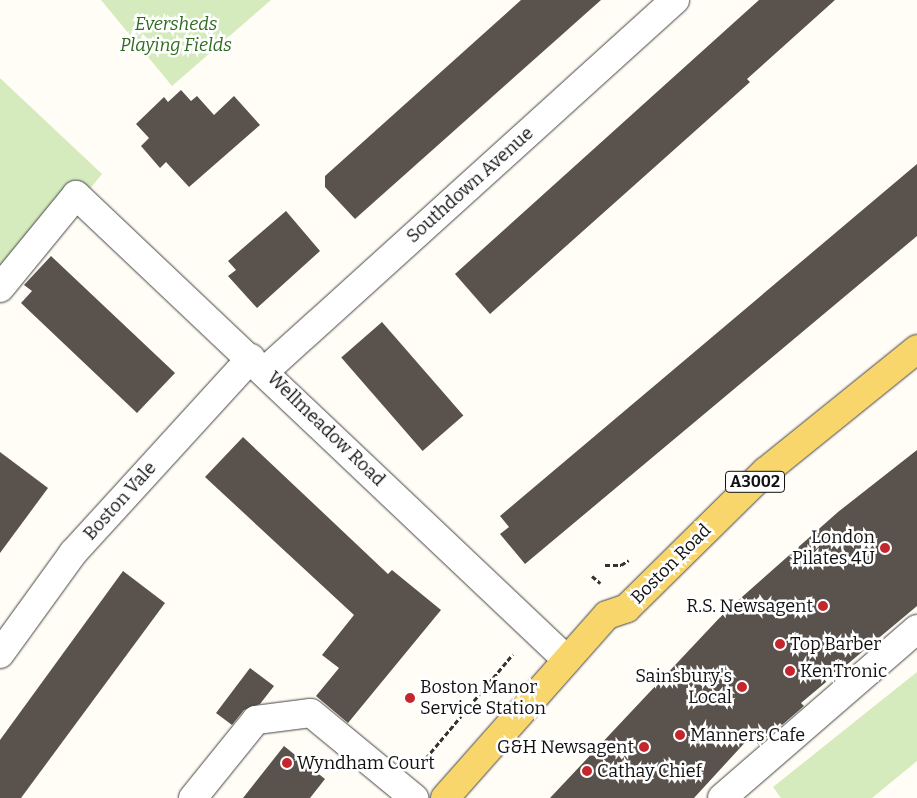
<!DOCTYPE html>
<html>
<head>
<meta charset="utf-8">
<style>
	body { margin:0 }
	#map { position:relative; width:917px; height:798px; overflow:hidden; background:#fffdf5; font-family:Bitter,serif }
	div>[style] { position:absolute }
	.green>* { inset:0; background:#d5ebbd }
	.building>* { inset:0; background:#5a524d; transform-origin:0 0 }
	.path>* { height:3px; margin-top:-1.5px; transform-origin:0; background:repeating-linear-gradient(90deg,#333 0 5px,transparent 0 7.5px) }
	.roads { filter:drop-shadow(0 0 1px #444) drop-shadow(0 0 1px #444) }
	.minor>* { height:28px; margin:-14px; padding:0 14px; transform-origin:14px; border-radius:14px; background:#fff }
	.major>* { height:28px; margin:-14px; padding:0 14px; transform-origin:14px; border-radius:14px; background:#f9d66b }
	.dots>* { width:14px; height:14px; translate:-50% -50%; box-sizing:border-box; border:2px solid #fff; border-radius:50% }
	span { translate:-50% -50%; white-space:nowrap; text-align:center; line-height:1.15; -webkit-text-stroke:5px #fff; paint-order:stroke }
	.shield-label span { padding:1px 4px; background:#fff; border:1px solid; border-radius:4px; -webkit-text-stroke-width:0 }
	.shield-label { font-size:16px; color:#111; font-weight:700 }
	.park-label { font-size:18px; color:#2f6b1f; font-style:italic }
	.street-label { font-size:18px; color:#111 }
	.poi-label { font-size:18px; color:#111 }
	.right { translate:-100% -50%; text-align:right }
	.left { translate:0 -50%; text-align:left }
</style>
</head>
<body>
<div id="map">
	<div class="green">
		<i style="clip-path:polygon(101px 0,271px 0,172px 86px)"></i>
		<i style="clip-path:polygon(0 78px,102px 174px,0 299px)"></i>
		<i style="clip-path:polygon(917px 672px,917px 761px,872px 798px,781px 798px,773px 787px)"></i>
	</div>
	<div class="building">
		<i style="clip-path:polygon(521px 0,601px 0,355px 219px,325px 187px,325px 176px)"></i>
		<i style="clip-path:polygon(759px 0,835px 0,747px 79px,750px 82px,490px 314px,455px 274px)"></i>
		<i style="clip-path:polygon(181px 90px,191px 101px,197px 96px,214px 115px,234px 96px,260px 125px,189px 187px,166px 162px,160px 168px,141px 146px,149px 138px,136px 124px,164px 97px,168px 102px)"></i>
		<i style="clip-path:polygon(917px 164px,917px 236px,525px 564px,500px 534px,509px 527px,500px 516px)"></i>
		<i style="clip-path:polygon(286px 211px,320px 251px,257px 308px,228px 276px,236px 270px,228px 261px)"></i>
		<i style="clip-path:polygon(51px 256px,175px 373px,137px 413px,21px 303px,32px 291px,24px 285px)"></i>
		<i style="left:382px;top:322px;width:124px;height:54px;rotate:49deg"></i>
		<i style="clip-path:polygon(243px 437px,388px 574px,392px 570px,441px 610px,348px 723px,316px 696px,339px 668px,322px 655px,354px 615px,205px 477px)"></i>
		<i style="clip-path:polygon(917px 450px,917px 606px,801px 703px,804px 706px,782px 725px,780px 723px,759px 745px,750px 737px,694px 798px,550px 798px,725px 612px,838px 512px)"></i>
		<i style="clip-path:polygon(0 452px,48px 488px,0 553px)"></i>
		<i style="clip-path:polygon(123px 571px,165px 603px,21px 798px,0 798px,0 740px)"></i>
		<i style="clip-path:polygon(250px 668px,274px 686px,260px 704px,244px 710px,232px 725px,216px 713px)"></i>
		<i style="clip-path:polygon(284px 746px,325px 779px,310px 798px,243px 798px)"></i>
	</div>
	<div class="path">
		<i style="left:605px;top:565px;width:16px"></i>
		<i style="left:621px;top:565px;width:9px;rotate:-32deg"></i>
		<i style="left:592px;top:576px;width:11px;rotate:41deg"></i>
		<i style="left:421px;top:764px;width:143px;rotate:-50.1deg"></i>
	</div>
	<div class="roads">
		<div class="minor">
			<i style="left:0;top:288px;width:120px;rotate:-50.7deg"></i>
			<i style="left:76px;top:195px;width:676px;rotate:43.44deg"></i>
			<i style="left:265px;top:371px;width:553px;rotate:-42.14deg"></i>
			<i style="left:0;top:654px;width:125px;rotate:-54.1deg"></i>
			<i style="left:73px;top:553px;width:264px;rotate:-47.6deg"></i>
			<i style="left:193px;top:798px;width:100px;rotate:-51.1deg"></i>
			<i style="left:256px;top:720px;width:55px;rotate:-7.3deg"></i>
			<i style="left:311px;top:713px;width:134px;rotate:39.5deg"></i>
			<i style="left:722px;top:798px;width:258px;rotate:-40.9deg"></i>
		</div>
		<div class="major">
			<i style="left:445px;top:798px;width:244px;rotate:-48.5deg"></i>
			<i style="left:607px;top:615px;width:21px;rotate:-19deg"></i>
			<i style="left:627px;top:608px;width:195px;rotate:-44.6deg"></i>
			<i style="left:766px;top:471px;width:194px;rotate:-38.9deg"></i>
		</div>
	</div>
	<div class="dots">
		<i style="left:885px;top:548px;background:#c4262e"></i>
		<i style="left:823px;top:606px;background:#c4262e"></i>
		<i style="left:780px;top:644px;background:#c4262e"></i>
		<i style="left:790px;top:671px;background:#c4262e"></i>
		<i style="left:742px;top:687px;background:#c4262e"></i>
		<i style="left:410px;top:698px;background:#c4262e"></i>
		<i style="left:680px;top:735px;background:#c4262e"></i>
		<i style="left:644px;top:747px;background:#c4262e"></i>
		<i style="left:287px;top:763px;background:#c4262e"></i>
		<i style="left:587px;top:771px;background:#c4262e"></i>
	</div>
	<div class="shield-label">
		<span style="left:755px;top:482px">A3002</span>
	</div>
	<div class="park-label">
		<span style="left:176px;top:35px">Eversheds<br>Playing Fields</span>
	</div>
	<div class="street-label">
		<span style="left:470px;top:185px;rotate:-42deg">Southdown Avenue</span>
		<span style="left:326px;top:429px;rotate:44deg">Wellmeadow Road</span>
		<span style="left:120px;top:501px;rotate:-48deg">Boston Vale</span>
		<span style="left:671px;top:564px;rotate:-45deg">Boston Road</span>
	</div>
	<div class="poi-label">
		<span class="right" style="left:875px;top:548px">London<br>Pilates 4U</span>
		<span class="right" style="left:813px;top:606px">R.S. Newsagent</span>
		<span class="left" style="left:790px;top:644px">Top Barber</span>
		<span class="left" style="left:800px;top:671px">KenTronic</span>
		<span class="right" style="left:732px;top:687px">Sainsbury's<br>Local</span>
		<span class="left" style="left:420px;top:698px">Boston Manor<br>Service Station</span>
		<span class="left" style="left:690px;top:735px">Manners Cafe</span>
		<span class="right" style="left:634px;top:747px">G&amp;H Newsagent</span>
		<span class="left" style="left:297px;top:763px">Wyndham Court</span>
		<span class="left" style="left:597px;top:771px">Cathay Chief</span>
	</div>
</div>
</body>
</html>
